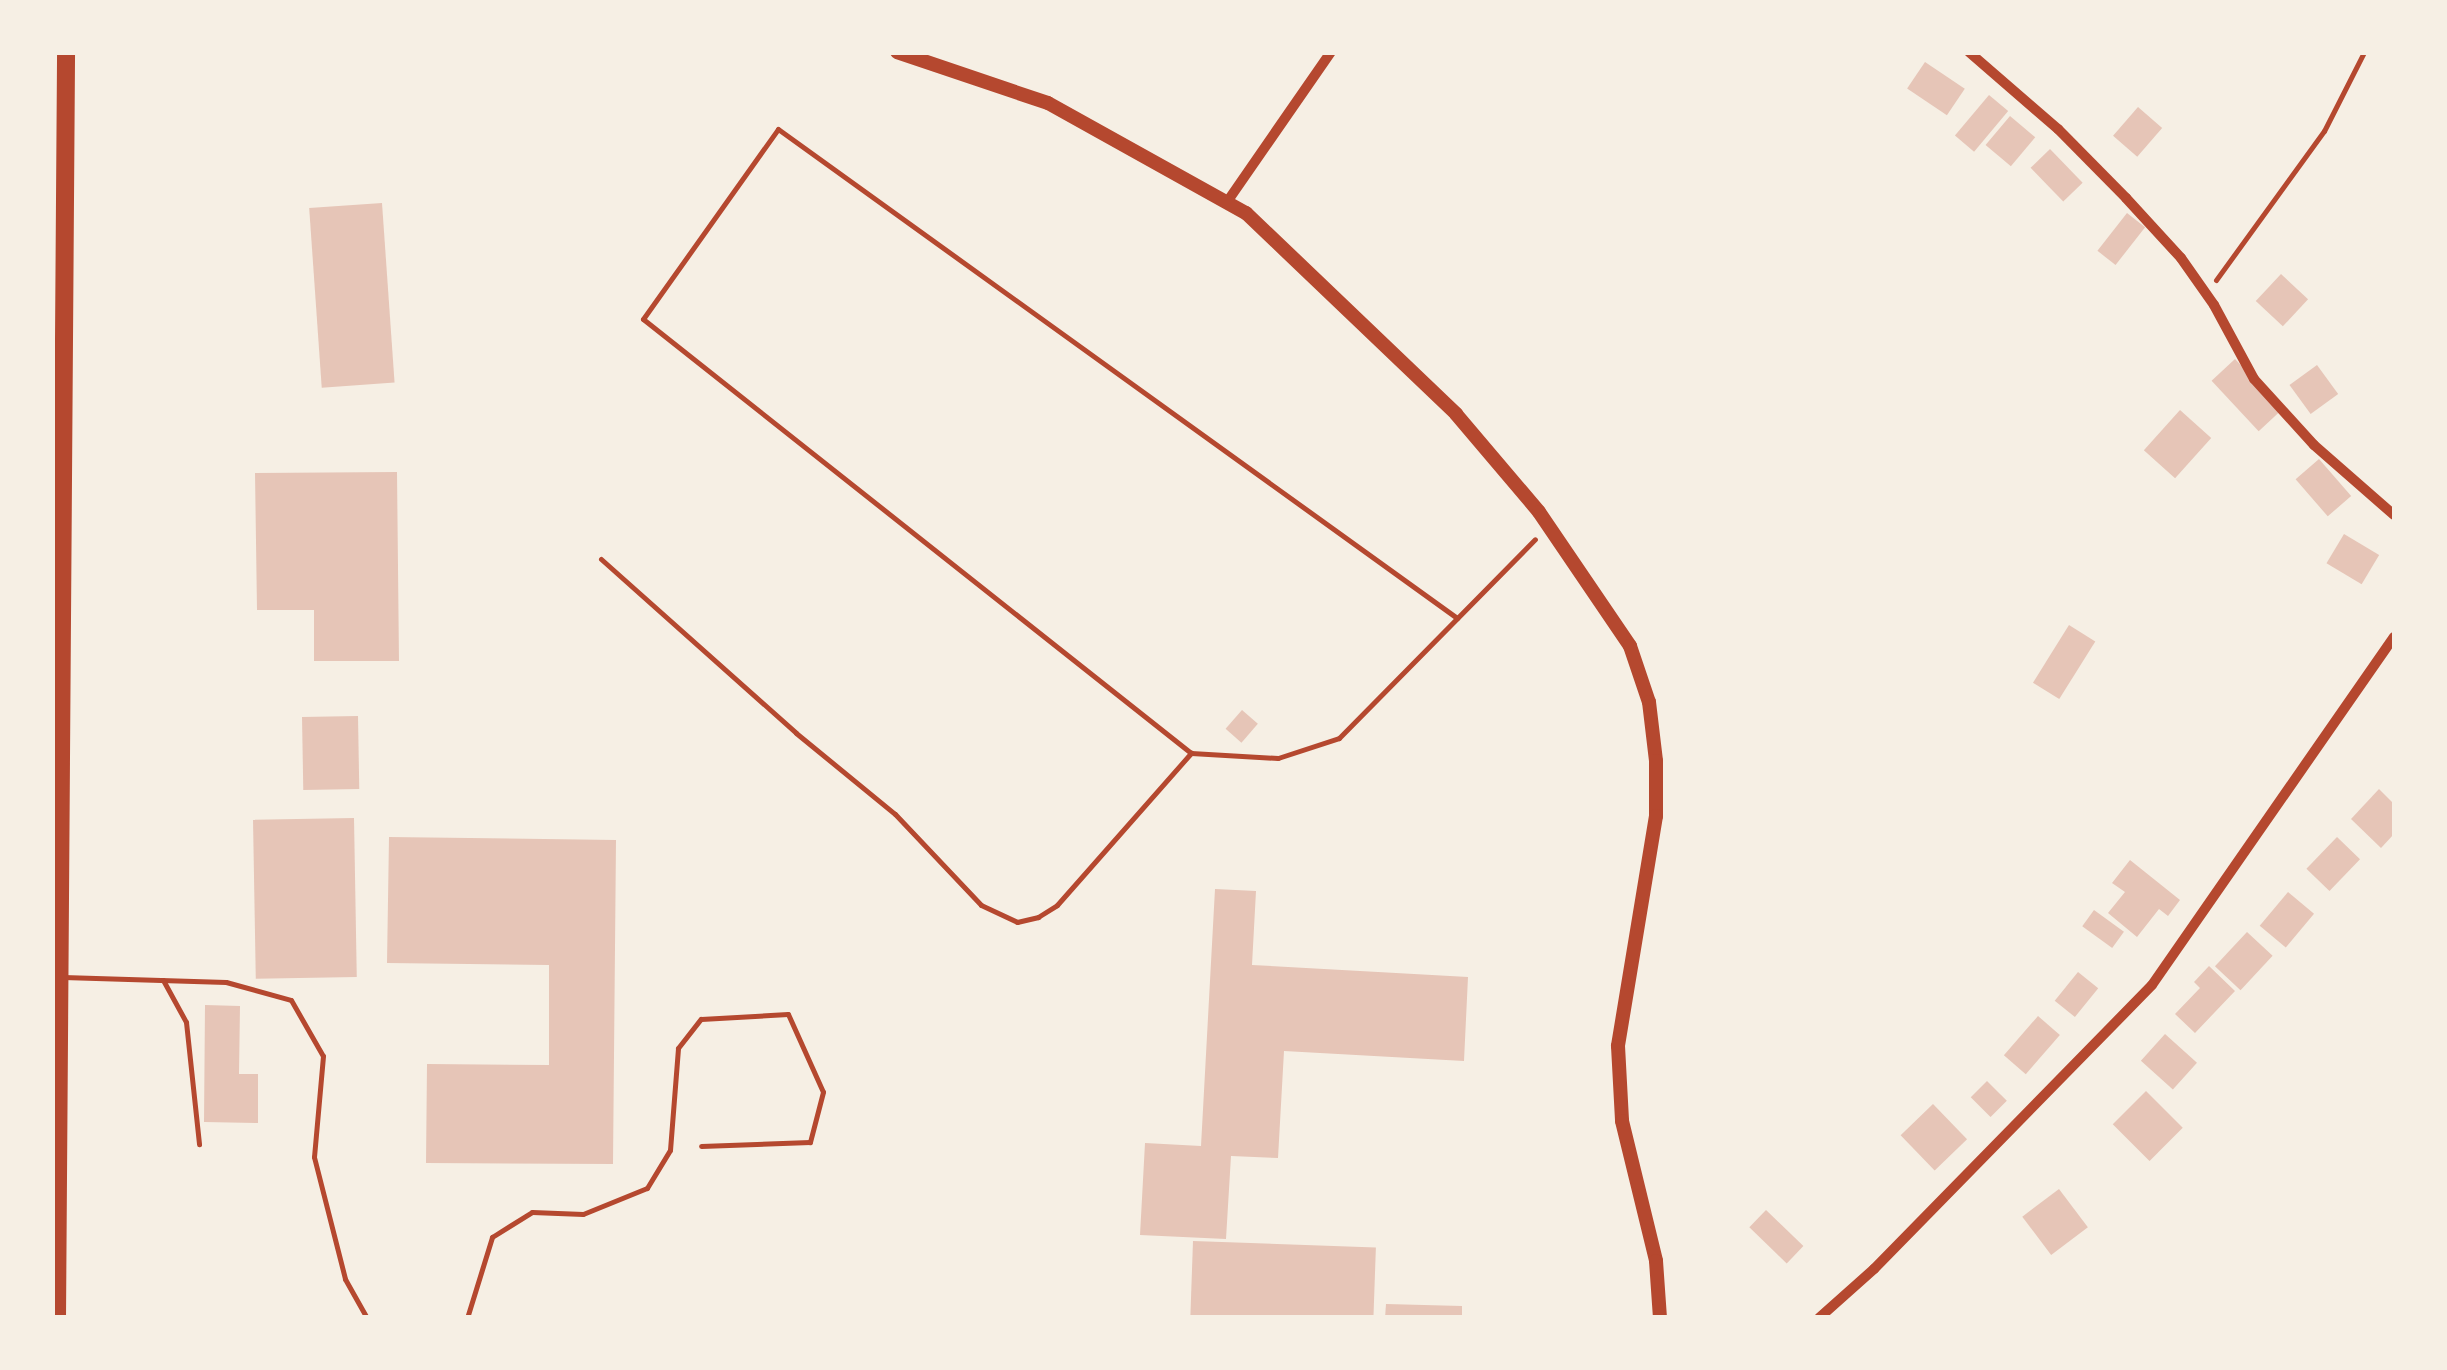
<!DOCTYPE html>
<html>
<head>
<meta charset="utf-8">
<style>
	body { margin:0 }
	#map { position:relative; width:2447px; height:1370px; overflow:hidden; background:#f6efe4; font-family:Inter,sans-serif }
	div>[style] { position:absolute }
	.building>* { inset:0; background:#e6c5b7; transform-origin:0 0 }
	.path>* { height:5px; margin:-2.5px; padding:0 2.5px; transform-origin:2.5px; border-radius:2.5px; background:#b5482f }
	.service>* { height:5px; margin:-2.5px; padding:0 2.5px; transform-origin:2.5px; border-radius:2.5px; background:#b5482f }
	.minor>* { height:10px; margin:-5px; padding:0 5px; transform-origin:5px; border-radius:5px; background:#b5482f }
	.tertiary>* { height:14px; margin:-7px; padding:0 7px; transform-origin:7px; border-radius:7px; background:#b5482f }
	.trunk>* { height:18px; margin:-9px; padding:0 9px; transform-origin:9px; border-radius:9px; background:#b5482f }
	span { translate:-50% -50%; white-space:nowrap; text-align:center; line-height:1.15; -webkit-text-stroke:8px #f6efe4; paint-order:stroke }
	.frame { position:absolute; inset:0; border:55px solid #f6efe4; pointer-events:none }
</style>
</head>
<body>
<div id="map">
	<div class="building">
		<i style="left:1925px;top:62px;width:48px;height:32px;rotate:34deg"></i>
		<i style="left:1989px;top:95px;width:25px;height:53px;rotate:40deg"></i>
		<i style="left:2138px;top:107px;width:32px;height:38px;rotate:41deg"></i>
		<i style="left:2010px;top:116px;width:33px;height:38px;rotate:40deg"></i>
		<i style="left:2050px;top:149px;width:47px;height:27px;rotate:46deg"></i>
		<i style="left:382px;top:203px;width:180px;height:73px;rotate:86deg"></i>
		<i style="left:2127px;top:213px;width:23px;height:48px;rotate:38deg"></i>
		<i style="left:2281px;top:274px;width:37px;height:37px;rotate:43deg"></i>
		<i style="left:2235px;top:359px;width:69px;height:32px;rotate:47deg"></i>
		<i style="left:2317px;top:365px;width:36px;height:34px;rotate:54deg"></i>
		<i style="left:2180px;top:410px;width:42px;height:54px;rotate:42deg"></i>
		<i style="left:2319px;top:459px;width:49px;height:31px;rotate:49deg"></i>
		<i style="clip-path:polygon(397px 472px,399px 661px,314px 661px,314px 610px,257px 610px,255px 473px)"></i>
		<i style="left:2344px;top:534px;width:41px;height:34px;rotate:31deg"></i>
		<i style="left:2069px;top:625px;width:31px;height:68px;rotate:32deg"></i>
		<i style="left:1242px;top:710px;width:21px;height:25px;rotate:41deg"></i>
		<i style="left:358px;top:716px;width:73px;height:56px;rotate:89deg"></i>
		<i style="clip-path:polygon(2379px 789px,2394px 804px,2394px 834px,2381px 848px,2351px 819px)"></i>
		<i style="left:354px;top:818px;width:159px;height:101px;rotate:89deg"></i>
		<i style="clip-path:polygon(389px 837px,616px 840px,613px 1164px,426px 1163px,427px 1064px,549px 1065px,549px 965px,387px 963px)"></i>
		<i style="left:2337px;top:837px;width:32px;height:44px;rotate:44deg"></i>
		<i style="clip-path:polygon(2130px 860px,2180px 900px,2168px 916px,2159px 909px,2137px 937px,2108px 913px,2125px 892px,2112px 883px)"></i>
		<i style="clip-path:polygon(1215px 889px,1256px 891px,1252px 965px,1468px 977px,1464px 1061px,1284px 1051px,1278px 1158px,1231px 1156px,1226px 1239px,1140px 1235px,1145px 1143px,1201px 1146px)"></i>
		<i style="left:2288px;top:892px;width:34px;height:44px;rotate:40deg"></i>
		<i style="left:2094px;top:910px;width:37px;height:20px;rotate:36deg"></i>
		<i style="left:2247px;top:932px;width:35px;height:47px;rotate:43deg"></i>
		<i style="clip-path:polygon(2209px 966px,2235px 991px,2195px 1033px,2175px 1014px,2200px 988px,2194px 982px)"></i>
		<i style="left:2078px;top:972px;width:26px;height:37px;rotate:39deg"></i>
		<i style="clip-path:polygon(205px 1005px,240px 1006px,239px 1074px,258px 1074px,258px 1123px,204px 1122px)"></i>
		<i style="left:2038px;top:1016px;width:29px;height:52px;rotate:41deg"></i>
		<i style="left:2165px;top:1034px;width:43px;height:36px;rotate:42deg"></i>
		<i style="left:1987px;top:1081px;width:28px;height:23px;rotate:45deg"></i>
		<i style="left:2146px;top:1091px;width:52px;height:47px;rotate:45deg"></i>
		<i style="left:1933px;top:1104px;width:49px;height:45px;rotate:46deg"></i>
		<i style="left:2059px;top:1189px;width:48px;height:46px;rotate:53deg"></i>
		<i style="left:1766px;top:1210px;width:52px;height:24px;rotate:44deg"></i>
		<i style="left:1193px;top:1241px;width:183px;height:77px;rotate:2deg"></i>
		<i style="clip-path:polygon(1386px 1304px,1462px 1306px,1462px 1318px,1385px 1318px)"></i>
	</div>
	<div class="path">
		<i style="left:2216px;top:280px;width:184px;rotate:-54.1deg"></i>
		<i style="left:2324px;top:131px;width:89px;rotate:-63.1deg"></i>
		<i style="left:601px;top:559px;width:261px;rotate:41.7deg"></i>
		<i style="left:796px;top:733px;width:128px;rotate:39.3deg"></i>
		<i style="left:895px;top:814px;width:125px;rotate:46.6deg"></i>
		<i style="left:981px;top:905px;width:40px;rotate:25deg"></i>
		<i style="left:1017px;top:922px;width:22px;rotate:-13deg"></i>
		<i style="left:1038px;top:917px;width:22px;rotate:-32deg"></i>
		<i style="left:1057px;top:905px;width:203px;rotate:-48.6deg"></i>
		<i style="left:1191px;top:753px;width:87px;rotate:3.3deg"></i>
		<i style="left:1278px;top:758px;width:64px;rotate:-18.2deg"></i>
		<i style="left:1339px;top:738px;width:279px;rotate:-45.4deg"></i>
		<i style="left:1191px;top:753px;width:699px;rotate:-141.62deg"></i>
		<i style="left:643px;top:319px;width:233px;rotate:-54.6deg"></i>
		<i style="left:778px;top:129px;width:837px;rotate:35.76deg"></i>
	</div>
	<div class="service">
		<i style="left:63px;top:977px;width:163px;rotate:1.8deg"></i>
		<i style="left:226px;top:982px;width:67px;rotate:15.5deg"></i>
		<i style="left:291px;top:1000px;width:64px;rotate:60.3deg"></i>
		<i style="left:323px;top:1056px;width:101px;rotate:95.1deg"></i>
		<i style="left:314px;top:1157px;width:126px;rotate:75.7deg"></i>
		<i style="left:345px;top:1279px;width:45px;rotate:60.6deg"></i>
		<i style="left:163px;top:980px;width:48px;rotate:61.3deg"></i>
		<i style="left:186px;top:1022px;width:123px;rotate:83.9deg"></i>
		<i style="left:467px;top:1318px;width:85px;rotate:-72.8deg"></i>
		<i style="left:492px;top:1237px;width:47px;rotate:-32deg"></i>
		<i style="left:532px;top:1212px;width:51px;rotate:2.2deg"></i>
		<i style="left:583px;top:1214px;width:69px;rotate:-22.1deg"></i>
		<i style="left:647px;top:1188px;width:44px;rotate:-58.8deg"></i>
		<i style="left:670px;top:1150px;width:102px;rotate:-85.5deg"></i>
		<i style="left:678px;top:1048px;width:37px;rotate:-52deg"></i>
		<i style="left:701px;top:1019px;width:87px;rotate:-3.3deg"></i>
		<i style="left:788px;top:1014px;width:85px;rotate:65.8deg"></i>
		<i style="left:823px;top:1092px;width:52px;rotate:104.6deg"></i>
		<i style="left:810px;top:1142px;width:109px;rotate:177.9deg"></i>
	</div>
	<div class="minor">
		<i style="left:1969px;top:52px;width:118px;rotate:40.9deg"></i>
		<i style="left:2058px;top:129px;width:97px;rotate:45.4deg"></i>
		<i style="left:2126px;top:198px;width:81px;rotate:47.5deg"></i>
		<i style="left:2181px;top:258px;width:57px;rotate:54.9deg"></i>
		<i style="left:2214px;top:305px;width:84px;rotate:61.6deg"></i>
		<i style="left:2254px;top:379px;width:89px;rotate:47.7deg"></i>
		<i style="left:2314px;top:445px;width:106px;rotate:41.2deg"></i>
		<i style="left:1227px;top:202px;width:183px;rotate:-55.3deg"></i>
		<i style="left:1819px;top:1318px;width:74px;rotate:-41.7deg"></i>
		<i style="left:1874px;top:1269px;width:397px;rotate:-45.6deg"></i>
		<i style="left:2152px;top:985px;width:424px;rotate:-55.2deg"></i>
	</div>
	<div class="tertiary">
		<i style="left:897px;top:52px;width:159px;rotate:18.7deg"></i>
		<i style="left:1048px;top:103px;width:227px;rotate:29.1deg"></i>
		<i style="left:1246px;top:213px;width:291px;rotate:43.7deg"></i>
		<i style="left:1456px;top:414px;width:128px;rotate:49.7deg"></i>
		<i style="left:1539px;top:512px;width:162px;rotate:55.8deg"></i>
		<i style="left:1630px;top:646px;width:59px;rotate:71.3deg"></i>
		<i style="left:1649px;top:702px;width:59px;rotate:83.2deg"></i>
		<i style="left:1656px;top:761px;width:55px;rotate:90deg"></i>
		<i style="left:1656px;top:816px;width:233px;rotate:99.4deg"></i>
		<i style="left:1618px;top:1046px;width:75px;rotate:86.9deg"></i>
		<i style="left:1622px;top:1121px;width:144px;rotate:76.3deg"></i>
		<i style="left:1656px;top:1261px;width:57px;rotate:86deg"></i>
	</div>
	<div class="trunk">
		<i style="left:57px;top:1318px;width:1266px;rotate:-89.59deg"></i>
	</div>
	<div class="frame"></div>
</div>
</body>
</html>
